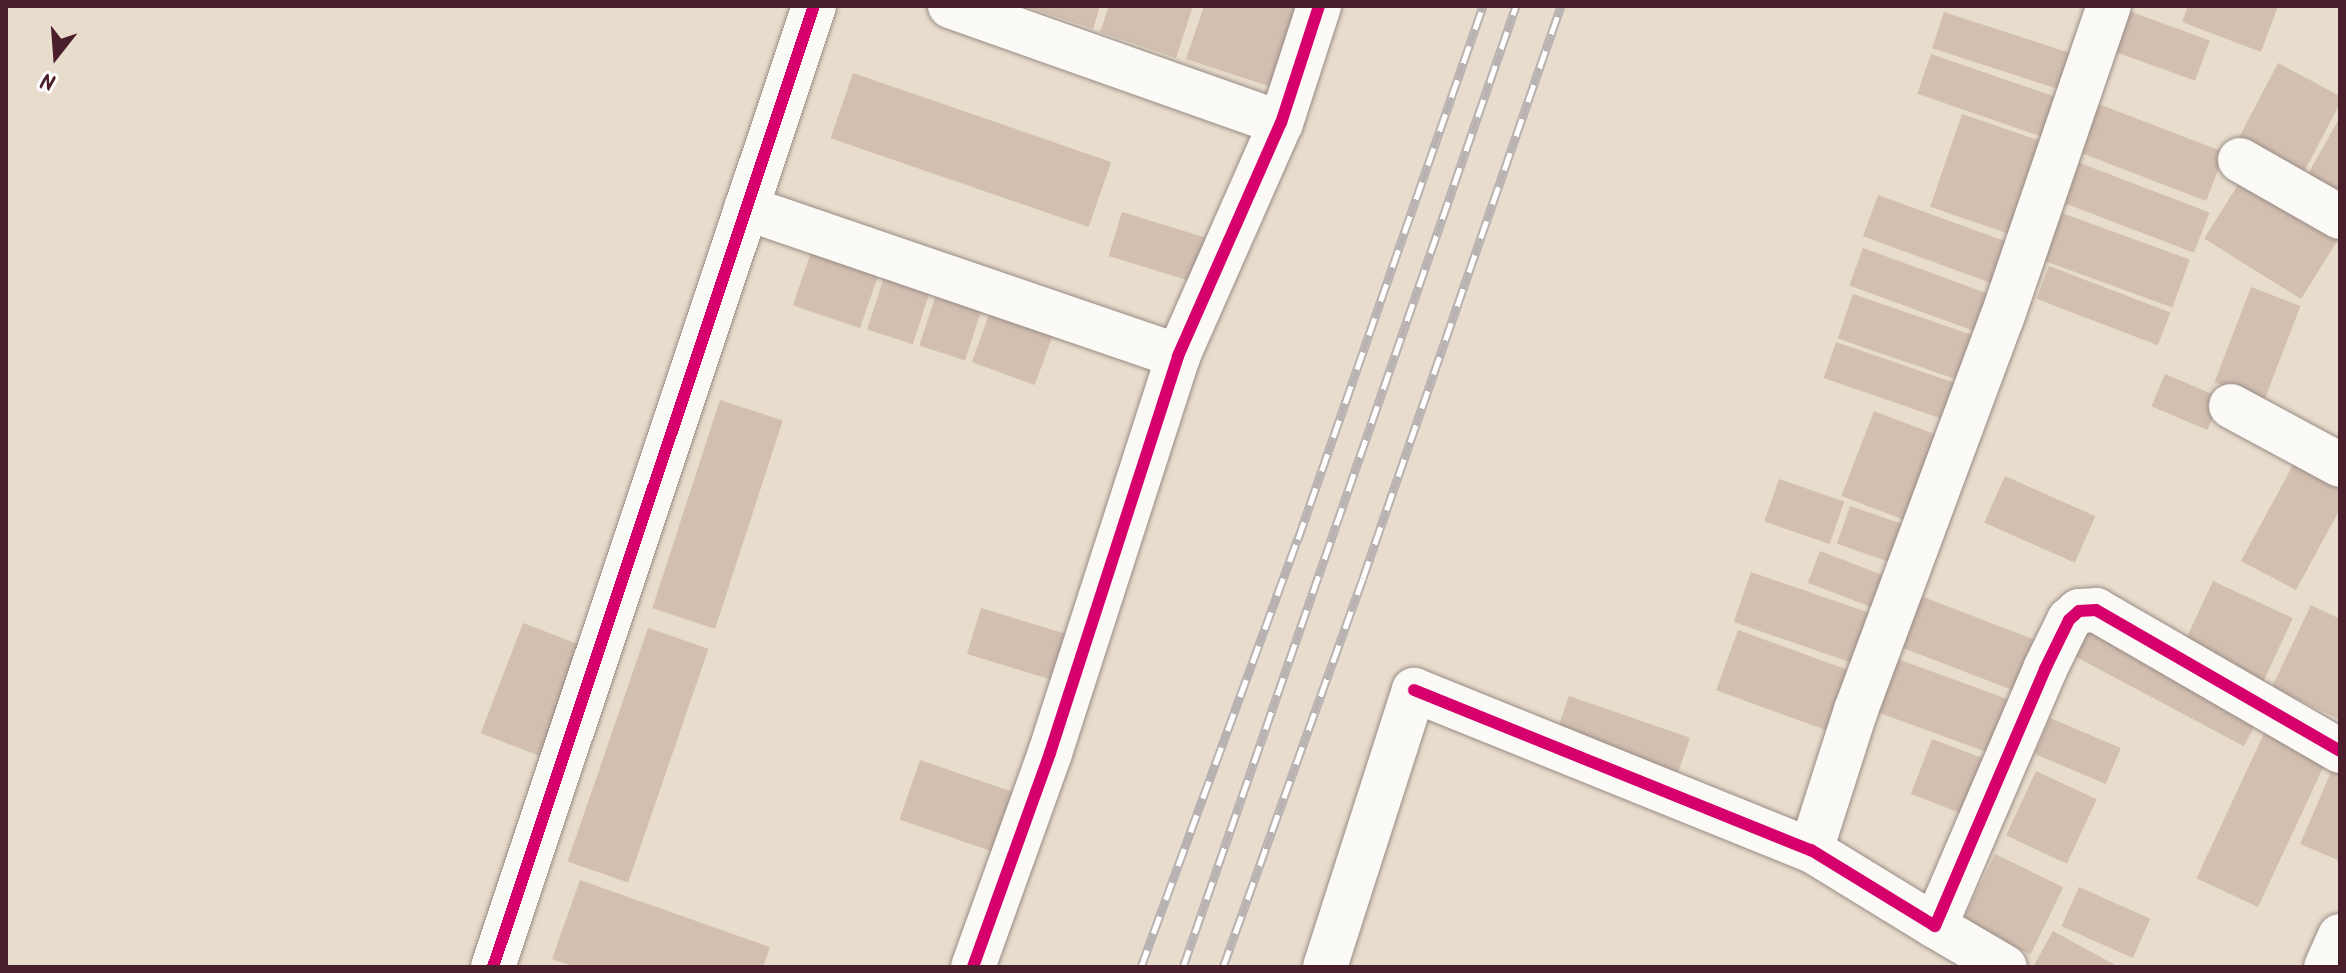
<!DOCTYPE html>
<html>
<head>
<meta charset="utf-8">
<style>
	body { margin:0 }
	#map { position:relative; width:2346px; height:973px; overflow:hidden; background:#e8dccc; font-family:Kalam,sans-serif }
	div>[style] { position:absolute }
	.building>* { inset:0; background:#d3bfb0; transform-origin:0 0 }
	.roads { filter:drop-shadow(0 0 2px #988b85) drop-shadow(0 0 2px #988b85) }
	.minor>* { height:44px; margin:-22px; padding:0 22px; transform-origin:22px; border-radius:22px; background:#fcfaf7 }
	.rail>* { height:9px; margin-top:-4.5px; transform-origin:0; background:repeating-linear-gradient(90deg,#fff 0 18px,#b9b2b2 0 36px); box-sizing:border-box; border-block:2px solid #b9b2b2 }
	.cycleway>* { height:12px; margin:-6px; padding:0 6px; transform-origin:6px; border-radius:6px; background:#d6006c }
	span { translate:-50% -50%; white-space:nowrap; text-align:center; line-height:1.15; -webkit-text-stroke:6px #fff; paint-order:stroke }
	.frame { position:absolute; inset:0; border:8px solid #4a1f2b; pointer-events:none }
	.north { position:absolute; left:16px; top:16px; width:80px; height:80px; -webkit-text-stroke:6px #fff; paint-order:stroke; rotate:197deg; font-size:22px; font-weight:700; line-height:32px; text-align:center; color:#4a1f2b }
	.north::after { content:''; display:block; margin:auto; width:28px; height:36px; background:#4a1f2b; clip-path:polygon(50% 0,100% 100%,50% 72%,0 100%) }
</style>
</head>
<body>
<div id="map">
	<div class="building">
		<i style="clip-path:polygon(1025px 6px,1100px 6px,1093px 29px)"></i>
		<i style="clip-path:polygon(1109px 6px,1193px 6px,1176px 58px,1100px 32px)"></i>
		<i style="clip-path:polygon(1204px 6px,1299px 6px,1271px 87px,1186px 59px)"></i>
		<i style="clip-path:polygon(2188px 6px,2278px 6px,2261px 52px,2182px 22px)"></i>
		<i style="left:2129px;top:11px;width:86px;height:43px;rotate:20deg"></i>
		<i style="left:1944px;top:12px;width:142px;height:38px;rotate:18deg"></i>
		<i style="left:1931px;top:54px;width:141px;height:42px;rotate:19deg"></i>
		<i style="clip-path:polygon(2278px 63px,2340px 96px,2340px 103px,2302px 176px,2236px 143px)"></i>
		<i style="left:853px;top:73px;width:273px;height:69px;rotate:19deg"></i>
		<i style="left:2096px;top:103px;width:138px;height:52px;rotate:21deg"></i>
		<i style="left:1962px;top:114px;width:89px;height:98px;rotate:19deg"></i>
		<i style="clip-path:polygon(2340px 117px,2340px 192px,2308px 174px)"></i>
		<i style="left:2075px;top:161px;width:144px;height:43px;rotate:21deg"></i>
		<i style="left:2244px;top:175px;width:114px;height:75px;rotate:32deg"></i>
		<i style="left:1878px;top:195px;width:142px;height:44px;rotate:20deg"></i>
		<i style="left:1122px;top:212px;width:88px;height:46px;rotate:17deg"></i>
		<i style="left:2062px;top:213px;width:136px;height:51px;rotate:20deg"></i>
		<i style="left:816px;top:238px;width:71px;height:71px;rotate:19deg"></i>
		<i style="left:1863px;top:248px;width:135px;height:40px;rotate:20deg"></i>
		<i style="left:889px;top:262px;width:48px;height:71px;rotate:18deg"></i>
		<i style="left:2049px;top:266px;width:130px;height:35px;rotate:21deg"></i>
		<i style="left:941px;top:279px;width:48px;height:70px;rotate:18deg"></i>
		<i style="left:2251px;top:287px;width:53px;height:102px;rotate:21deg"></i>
		<i style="left:1853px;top:294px;width:129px;height:47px;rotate:19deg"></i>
		<i style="left:994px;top:301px;width:67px;height:65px;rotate:20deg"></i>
		<i style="left:1836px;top:342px;width:125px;height:38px;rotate:19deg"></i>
		<i style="left:2165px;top:374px;width:61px;height:35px;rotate:23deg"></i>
		<i style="left:720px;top:400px;width:66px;height:219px;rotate:18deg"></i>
		<i style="left:1874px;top:411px;width:70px;height:91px;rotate:21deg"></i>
		<i style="clip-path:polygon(2300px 452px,2340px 473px,2340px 509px,2296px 590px,2241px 561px)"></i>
		<i style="left:2005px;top:476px;width:99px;height:51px;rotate:24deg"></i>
		<i style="left:1779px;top:479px;width:69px;height:45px;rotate:19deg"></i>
		<i style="left:1850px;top:506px;width:64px;height:40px;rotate:19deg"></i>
		<i style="left:1820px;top:551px;width:72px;height:34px;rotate:21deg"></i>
		<i style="left:1751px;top:572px;width:131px;height:53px;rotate:19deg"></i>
		<i style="left:2213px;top:581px;width:88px;height:69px;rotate:25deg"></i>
		<i style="left:1913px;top:593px;width:129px;height:55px;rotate:21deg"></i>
		<i style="clip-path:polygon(2311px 605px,2340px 619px,2340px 720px,2272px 687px)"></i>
		<i style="left:981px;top:608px;width:103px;height:48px;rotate:17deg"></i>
		<i style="left:2087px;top:613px;width:201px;height:44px;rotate:28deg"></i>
		<i style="left:523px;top:623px;width:63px;height:118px;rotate:21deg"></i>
		<i style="left:648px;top:628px;width:64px;height:247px;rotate:19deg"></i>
		<i style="left:1738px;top:630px;width:123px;height:64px;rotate:20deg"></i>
		<i style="left:1892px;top:657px;width:128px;height:57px;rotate:20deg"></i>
		<i style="left:1569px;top:696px;width:128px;height:44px;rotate:19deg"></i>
		<i style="left:2050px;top:718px;width:77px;height:39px;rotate:23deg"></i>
		<i style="left:2267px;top:727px;width:68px;height:167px;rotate:25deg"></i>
		<i style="left:1932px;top:739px;width:61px;height:59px;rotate:21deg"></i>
		<i style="left:920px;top:760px;width:108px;height:63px;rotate:19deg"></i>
		<i style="clip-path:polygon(2334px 765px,2340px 767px,2340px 861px,2300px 844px)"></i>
		<i style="left:2036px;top:771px;width:67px;height:71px;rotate:25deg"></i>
		<i style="left:1995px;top:854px;width:76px;height:75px;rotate:26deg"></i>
		<i style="clip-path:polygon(580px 880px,770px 947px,763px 967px,575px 967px,552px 959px)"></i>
		<i style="left:2079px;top:887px;width:78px;height:43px;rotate:24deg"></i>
		<i style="clip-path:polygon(2053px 931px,2119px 967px,2033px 967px)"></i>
	</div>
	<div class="roads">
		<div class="minor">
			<i style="left:950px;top:6px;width:351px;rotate:19.5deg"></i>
			<i style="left:2240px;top:160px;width:115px;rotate:29.7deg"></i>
			<i style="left:746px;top:208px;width:457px;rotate:18.9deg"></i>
			<i style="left:2231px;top:406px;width:124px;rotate:28.4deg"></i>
			<i style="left:1811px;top:850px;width:147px;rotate:-72.2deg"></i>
			<i style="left:1856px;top:710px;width:418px;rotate:-69.6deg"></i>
			<i style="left:2002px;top:318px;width:330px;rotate:-71.1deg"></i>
			<i style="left:1935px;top:926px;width:81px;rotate:30.4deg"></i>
			<i style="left:493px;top:967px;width:1013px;rotate:-71.53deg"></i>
			<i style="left:973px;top:967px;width:227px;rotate:-70.2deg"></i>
			<i style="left:1050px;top:753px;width:417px;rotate:-72.1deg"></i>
			<i style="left:1178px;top:356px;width:255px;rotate:-66.2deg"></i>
			<i style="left:1281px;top:123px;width:123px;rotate:-72deg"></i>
			<i style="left:1325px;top:967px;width:291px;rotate:-72.2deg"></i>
			<i style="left:1414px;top:690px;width:428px;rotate:22deg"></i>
			<i style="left:1811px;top:850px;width:145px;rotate:31.5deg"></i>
			<i style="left:1935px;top:926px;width:280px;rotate:-66.8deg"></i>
			<i style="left:2045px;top:669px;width:55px;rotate:-63.9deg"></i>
			<i style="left:2069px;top:620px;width:13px;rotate:-42deg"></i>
			<i style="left:2079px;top:611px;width:17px;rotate:-3deg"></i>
			<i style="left:2096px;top:610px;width:282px;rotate:30deg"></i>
			<i style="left:2326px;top:967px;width:34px;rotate:-66deg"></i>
		</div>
	</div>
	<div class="rail">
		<i style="left:1141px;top:967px;width:456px;rotate:-69.9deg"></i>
		<i style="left:1298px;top:539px;width:564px;rotate:-70.86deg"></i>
		<i style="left:1183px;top:967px;width:1017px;rotate:-70.89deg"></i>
		<i style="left:1223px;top:967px;width:413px;rotate:-70.2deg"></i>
		<i style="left:1363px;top:578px;width:605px;rotate:-70.91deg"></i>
	</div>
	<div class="cycleway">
		<i style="left:1414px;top:690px;width:428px;rotate:22deg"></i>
		<i style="left:1811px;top:850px;width:145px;rotate:31.5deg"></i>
		<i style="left:1935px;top:926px;width:280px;rotate:-66.8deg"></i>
		<i style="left:2045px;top:669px;width:55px;rotate:-63.9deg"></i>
		<i style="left:2069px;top:620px;width:13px;rotate:-42deg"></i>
		<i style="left:2079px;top:611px;width:17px;rotate:-3deg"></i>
		<i style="left:2096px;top:610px;width:282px;rotate:30deg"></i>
		<i style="left:493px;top:967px;width:1013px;rotate:-71.53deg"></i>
		<i style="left:973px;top:967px;width:227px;rotate:-70.2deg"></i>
		<i style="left:1050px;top:753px;width:417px;rotate:-72.1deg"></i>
		<i style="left:1178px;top:356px;width:255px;rotate:-66.2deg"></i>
		<i style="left:1281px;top:123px;width:123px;rotate:-72deg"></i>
	</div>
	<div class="frame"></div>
	<div class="north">N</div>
</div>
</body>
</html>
